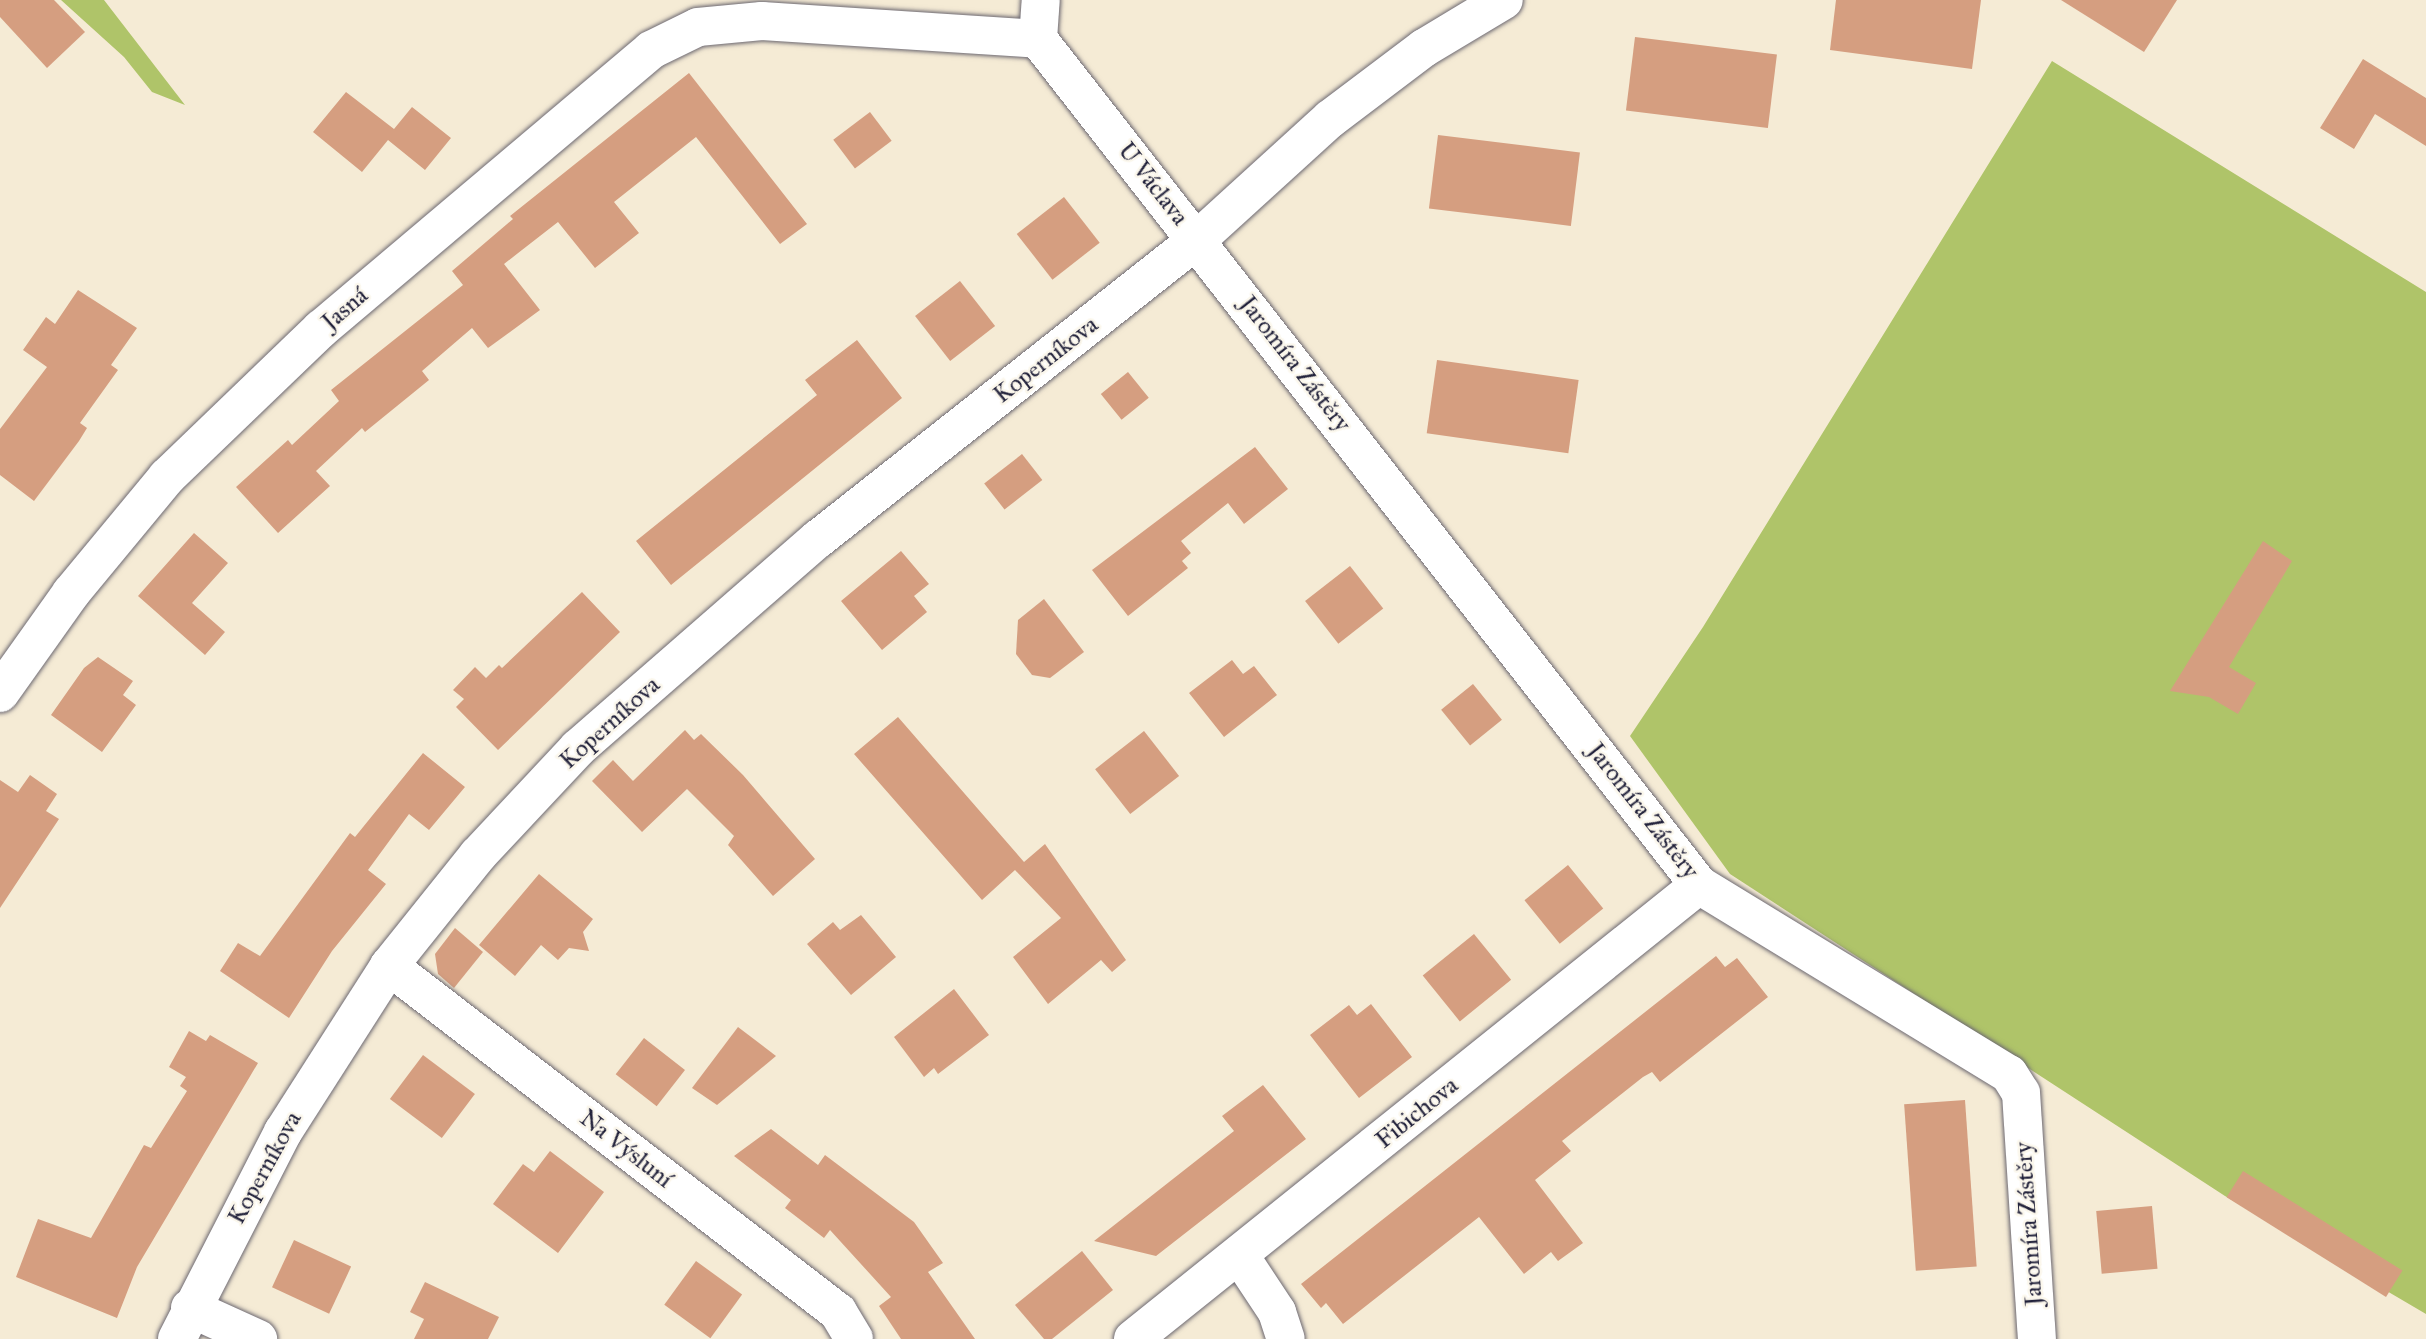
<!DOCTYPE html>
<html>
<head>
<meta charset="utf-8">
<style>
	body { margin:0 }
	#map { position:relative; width:2426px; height:1339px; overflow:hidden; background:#f5ebd5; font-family:"IM FELL Great Primer",serif }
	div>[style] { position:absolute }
	.green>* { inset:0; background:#afc469 }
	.building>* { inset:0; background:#d59e80; transform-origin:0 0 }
	.roads { filter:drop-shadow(0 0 2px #6c6871) drop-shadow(0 0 2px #6c6871) }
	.minor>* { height:38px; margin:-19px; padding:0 19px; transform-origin:19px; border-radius:19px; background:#fff }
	span { translate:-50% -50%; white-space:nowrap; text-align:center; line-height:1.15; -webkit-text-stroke:5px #fbf7ec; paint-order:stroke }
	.street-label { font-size:24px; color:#22223b }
</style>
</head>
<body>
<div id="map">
	<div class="green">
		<i style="clip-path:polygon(61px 0,104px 0,185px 105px,152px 92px,124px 57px)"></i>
		<i style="clip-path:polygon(2052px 61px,2426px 292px,2426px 1314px,2225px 1196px,1730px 874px,1630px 736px,1703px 627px)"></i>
	</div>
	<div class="building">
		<i style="clip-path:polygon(0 0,54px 0,85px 32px,47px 68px,0 17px)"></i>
		<i style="clip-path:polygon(1836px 0,1981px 0,1972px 69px,1830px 50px)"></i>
		<i style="clip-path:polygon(2061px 0,2177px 0,2144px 52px)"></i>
		<i style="left:1635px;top:37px;width:143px;height:74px;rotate:7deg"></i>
		<i style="clip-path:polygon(2363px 59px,2426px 98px,2426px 146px,2375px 114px,2354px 149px,2320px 128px)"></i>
		<i style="clip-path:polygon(689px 73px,807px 224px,780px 244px,696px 137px,614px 202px,639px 233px,595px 268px,558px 222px,504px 264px,540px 310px,488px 348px,472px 328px,422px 371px,429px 380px,365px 432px,362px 428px,316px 471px,330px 486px,278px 533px,236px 487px,288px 440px,292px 445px,339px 401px,331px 390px,463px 285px,452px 271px,513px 219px,510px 216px)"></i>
		<i style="clip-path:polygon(346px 92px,394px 129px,412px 107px,451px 138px,425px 170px,388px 140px,362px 172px,313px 132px)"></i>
		<i style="left:870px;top:112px;width:36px;height:46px;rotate:53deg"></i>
		<i style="left:1438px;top:135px;width:143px;height:74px;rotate:7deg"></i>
		<i style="left:1064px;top:197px;width:58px;height:60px;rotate:52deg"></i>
		<i style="left:960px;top:281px;width:57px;height:57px;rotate:52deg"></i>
		<i style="clip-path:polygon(78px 290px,137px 328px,111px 365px,118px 370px,80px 423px,87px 428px,79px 441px,34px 501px,0 475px,0 429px,47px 367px,23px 350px,46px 317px,55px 324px)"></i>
		<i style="clip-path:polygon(857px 340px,902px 398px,671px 585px,636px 541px,817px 395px,805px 380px)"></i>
		<i style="left:1437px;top:360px;width:143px;height:74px;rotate:8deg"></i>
		<i style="left:1128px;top:372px;width:33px;height:35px;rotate:51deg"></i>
		<i style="clip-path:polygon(1255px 447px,1288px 489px,1244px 524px,1228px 503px,1181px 541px,1191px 553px,1182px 561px,1188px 568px,1128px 616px,1092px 570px)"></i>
		<i style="left:1022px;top:454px;width:33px;height:48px;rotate:52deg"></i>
		<i style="clip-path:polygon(194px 533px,228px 563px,192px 603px,225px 632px,205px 655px,138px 596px)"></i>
		<i style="clip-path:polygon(2263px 541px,2292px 561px,2229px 667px,2256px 683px,2238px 714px,2209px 697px,2170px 691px)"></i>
		<i style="clip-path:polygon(901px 551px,929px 584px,914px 596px,927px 612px,882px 650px,841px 601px)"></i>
		<i style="left:1350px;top:566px;width:54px;height:57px;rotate:52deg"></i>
		<i style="clip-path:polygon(582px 592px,620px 632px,498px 750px,456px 707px,464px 699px,453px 690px,475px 667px,486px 678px,499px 665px,502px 668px)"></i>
		<i style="clip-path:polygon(1044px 599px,1084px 652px,1050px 678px,1032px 675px,1016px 654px,1018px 620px)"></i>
		<i style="clip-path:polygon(98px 657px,133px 681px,123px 695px,136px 705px,102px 752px,51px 715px,84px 668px)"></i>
		<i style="clip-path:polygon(1232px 660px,1243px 674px,1254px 666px,1277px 695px,1224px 737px,1189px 693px)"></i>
		<i style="left:1473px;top:684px;width:46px;height:41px;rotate:51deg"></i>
		<i style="clip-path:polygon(898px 717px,1024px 862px,1045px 844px,1126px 960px,1112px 972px,1101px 960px,1048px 1004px,1013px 957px,1061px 918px,1015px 870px,982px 900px,854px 754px)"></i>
		<i style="clip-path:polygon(685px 730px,694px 740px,701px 734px,743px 775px,815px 859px,773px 896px,728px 845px,734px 836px,687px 789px,642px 832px,592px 781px,613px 760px,633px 781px)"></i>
		<i style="left:1144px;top:731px;width:57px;height:62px;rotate:52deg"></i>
		<i style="clip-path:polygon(423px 753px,465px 787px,429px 830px,409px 814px,368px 870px,386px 884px,332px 951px,289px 1018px,220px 971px,238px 943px,260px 956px,350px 833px,355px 837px)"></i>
		<i style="clip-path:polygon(30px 775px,57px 794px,46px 811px,59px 819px,0 908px,0 780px,18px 792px)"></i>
		<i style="left:1568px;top:865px;width:56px;height:56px;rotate:51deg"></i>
		<i style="clip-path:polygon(539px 874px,593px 919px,583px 932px,589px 951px,569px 948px,558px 960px,541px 945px,515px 976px,479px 945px)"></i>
		<i style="clip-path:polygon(861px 915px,896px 957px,851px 995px,807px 944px,833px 922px,840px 930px)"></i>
		<i style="clip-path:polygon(455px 928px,483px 952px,454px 988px,438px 974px,435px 954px)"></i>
		<i style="left:1474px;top:934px;width:59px;height:66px;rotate:51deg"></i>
		<i style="clip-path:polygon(1716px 956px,1725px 967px,1737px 958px,1768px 997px,1660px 1082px,1652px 1072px,1643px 1077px,1562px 1141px,1571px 1151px,1535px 1180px,1583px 1243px,1558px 1261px,1551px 1252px,1524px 1274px,1479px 1217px,1343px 1324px,1326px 1303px,1321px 1308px,1301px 1284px)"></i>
		<i style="clip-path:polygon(954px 989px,989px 1035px,938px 1074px,934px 1068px,924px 1077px,894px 1037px)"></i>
		<i style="clip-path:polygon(1371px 1004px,1412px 1057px,1359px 1098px,1310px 1035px,1349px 1005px,1357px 1015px)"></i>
		<i style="clip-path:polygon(738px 1027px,776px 1056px,717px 1105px,692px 1088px)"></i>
		<i style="clip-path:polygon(189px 1031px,206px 1041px,210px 1035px,258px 1063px,137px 1267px,117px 1318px,16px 1277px,38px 1219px,91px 1238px,144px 1145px,151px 1148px,187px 1091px,180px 1086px,186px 1077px,169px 1067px)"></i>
		<i style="left:644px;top:1038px;width:52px;height:46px;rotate:38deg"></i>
		<i style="left:423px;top:1055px;width:65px;height:55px;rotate:37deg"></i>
		<i style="clip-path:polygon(1263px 1085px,1306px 1139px,1156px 1256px,1094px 1241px,1234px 1131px,1222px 1116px)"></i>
		<i style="left:1965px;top:1100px;width:167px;height:61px;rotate:86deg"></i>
		<i style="clip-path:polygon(771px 1129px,818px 1165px,825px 1155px,914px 1222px,943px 1263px,928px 1272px,975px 1339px,901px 1339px,879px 1306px,891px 1297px,830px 1230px,824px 1238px,785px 1208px,791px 1200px,734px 1156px)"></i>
		<i style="clip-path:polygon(550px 1151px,604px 1192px,558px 1253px,493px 1204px,523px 1164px,534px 1172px)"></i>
		<i style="left:2243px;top:1171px;width:188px;height:31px;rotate:32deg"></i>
		<i style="left:2152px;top:1206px;width:63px;height:56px;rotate:85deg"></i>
		<i style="left:294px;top:1240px;width:63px;height:52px;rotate:25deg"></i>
		<i style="clip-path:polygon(1082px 1251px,1113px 1290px,1052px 1339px,1044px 1339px,1015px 1305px)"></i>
		<i style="left:696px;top:1261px;width:57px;height:54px;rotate:36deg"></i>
		<i style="clip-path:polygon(425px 1282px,499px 1317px,488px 1339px,414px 1339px,424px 1319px,410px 1312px)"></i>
	</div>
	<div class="roads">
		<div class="minor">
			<i style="left:1038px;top:39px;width:39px;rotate:-86deg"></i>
			<i style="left:0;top:693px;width:123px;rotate:-54.6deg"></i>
			<i style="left:71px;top:593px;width:151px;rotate:-50.4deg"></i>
			<i style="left:167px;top:477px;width:214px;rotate:-43.9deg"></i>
			<i style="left:321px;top:329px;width:432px;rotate:-40.2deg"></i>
			<i style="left:651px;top:50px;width:52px;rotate:-26.1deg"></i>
			<i style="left:698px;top:27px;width:64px;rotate:-5.4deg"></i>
			<i style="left:762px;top:21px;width:277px;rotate:3.7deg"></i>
			<i style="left:1038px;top:39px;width:1074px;rotate:52deg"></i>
			<i style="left:1699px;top:885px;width:363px;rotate:31.4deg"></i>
			<i style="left:2009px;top:1074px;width:22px;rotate:58deg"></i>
			<i style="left:2021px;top:1093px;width:247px;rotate:86.3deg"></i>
			<i style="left:389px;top:966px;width:567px;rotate:37.62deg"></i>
			<i style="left:838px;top:1312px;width:31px;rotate:59deg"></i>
			<i style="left:1240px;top:1256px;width:67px;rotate:56.5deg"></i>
			<i style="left:1277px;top:1312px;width:28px;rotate:72deg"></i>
			<i style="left:190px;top:1308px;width:75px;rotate:24.5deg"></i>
			<i style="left:177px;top:1339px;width:233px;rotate:-62.9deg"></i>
			<i style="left:283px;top:1132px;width:197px;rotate:-57.4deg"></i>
			<i style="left:389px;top:966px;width:142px;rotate:-51.3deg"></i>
			<i style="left:478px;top:855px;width:146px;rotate:-46.9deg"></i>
			<i style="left:578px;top:748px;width:318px;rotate:-41.1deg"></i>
			<i style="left:818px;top:539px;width:483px;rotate:-38.3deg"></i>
			<i style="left:1197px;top:240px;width:180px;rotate:-42.3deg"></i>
			<i style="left:1330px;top:119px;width:118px;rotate:-37.1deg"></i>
			<i style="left:1424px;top:48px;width:93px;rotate:-31deg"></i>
			<i style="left:1133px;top:1339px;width:726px;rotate:-38.73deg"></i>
		</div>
	</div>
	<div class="street-label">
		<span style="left:1153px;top:184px;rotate:52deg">U Václava</span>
		<span style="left:345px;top:309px;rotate:-41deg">Jasná</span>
		<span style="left:1046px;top:360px;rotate:-38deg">Koperníkova</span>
		<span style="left:1295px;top:364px;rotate:52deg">Jaromíra Zástěry</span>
		<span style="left:610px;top:723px;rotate:-42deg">Koperníkova</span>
		<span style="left:1643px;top:811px;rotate:52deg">Jaromíra Zástěry</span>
		<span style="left:1417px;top:1113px;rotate:-39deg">Fibichova</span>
		<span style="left:626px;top:1149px;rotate:38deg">Na Výsluní</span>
		<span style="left:265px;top:1168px;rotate:-61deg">Koperníkova</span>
		<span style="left:2029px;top:1224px;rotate:-94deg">Jaromíra Zástěry</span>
	</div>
</div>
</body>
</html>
